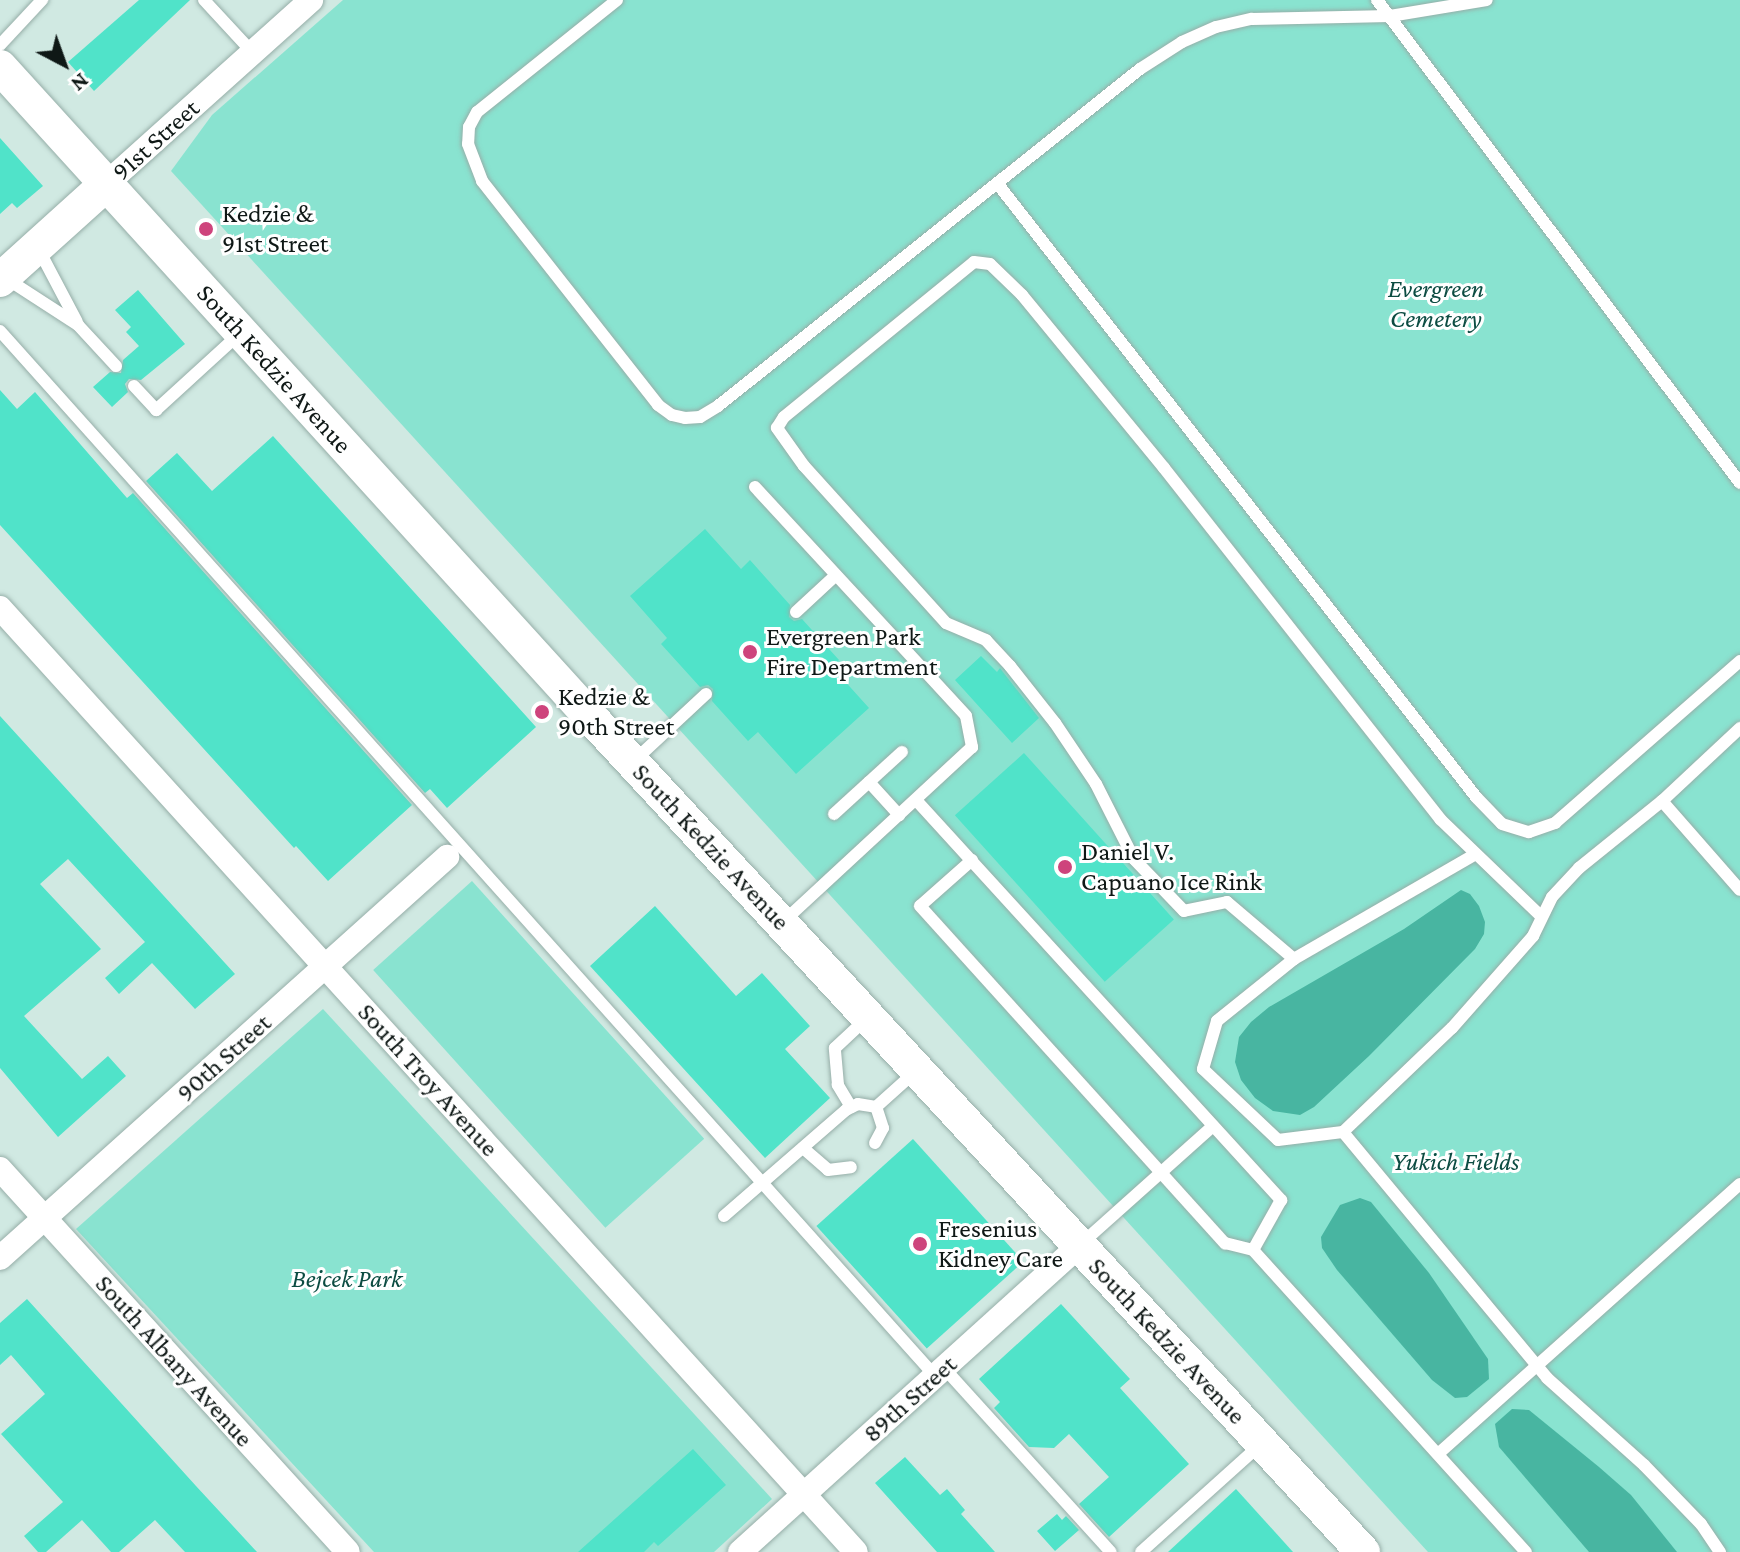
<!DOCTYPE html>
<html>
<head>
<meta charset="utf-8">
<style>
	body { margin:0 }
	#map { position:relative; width:1740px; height:1552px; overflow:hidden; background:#d0e9e2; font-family:"Crimson Pro",serif }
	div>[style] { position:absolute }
	.green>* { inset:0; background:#89e3d0; transform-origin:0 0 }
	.water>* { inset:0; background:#48b5a1 }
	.building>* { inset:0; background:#50e3c9; transform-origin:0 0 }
	.roads { filter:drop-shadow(0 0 2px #96aea8) drop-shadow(0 0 2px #96aea8) }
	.lane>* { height:12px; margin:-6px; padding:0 6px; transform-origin:6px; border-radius:6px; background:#fff }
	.street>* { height:24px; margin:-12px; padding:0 12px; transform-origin:12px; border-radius:12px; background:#fff }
	.secondary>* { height:34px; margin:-17px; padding:0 17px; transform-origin:17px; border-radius:17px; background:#fff }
	.dots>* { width:22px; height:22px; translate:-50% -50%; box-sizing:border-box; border:4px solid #fff; border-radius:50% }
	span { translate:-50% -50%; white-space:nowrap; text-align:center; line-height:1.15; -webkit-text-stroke:6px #fff; paint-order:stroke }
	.street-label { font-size:26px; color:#0f1816 }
	.poi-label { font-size:26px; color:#0f1816 }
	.left { translate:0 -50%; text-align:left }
	.park-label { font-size:26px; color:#0c4c42; font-style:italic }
	.north { position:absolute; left:24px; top:24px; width:80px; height:80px; -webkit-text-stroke:6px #fff; paint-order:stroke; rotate:139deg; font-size:22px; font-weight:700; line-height:32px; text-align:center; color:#0f1816 }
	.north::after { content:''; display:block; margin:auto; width:28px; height:36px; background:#0f1816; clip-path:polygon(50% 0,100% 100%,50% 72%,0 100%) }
</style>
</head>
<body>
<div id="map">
	<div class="green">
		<i style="clip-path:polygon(343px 0,1740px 0,1740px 1552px,1428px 1552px,171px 171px,212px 115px)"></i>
		<i style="left:472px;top:881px;width:347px;height:133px;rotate:48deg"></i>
		<i style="clip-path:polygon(323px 1009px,772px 1499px,714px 1552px,374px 1552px,76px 1229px)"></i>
	</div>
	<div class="water">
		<i style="clip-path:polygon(1461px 890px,1470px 894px,1479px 906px,1485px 922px,1484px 934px,1475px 949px,1369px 1056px,1314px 1107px,1300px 1115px,1273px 1111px,1255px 1098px,1241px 1080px,1235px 1062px,1239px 1037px,1251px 1022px,1269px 1007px,1404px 929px)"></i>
		<i style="clip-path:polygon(1360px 1198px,1371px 1202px,1429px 1273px,1488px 1359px,1489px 1379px,1467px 1397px,1455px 1398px,1432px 1380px,1337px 1270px,1322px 1248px,1321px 1237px,1340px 1205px)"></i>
		<i style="clip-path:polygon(1512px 1409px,1529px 1410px,1599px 1467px,1631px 1495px,1677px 1552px,1589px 1552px,1499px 1447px,1495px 1424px)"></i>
	</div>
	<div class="building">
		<i style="clip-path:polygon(139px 0,190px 0,94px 91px,68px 62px)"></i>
		<i style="clip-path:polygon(0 138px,43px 186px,17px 208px,12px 203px,0 214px)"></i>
		<i style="clip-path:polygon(138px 290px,185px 344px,141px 380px,129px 379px,125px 384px,128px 392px,112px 407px,93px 387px,110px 372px,121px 373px,123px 360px,139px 346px,126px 332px,131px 327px,115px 310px)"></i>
		<i style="clip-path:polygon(0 390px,17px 409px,35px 392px,127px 498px,133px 493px,412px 805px,328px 881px,296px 846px,294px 848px,0 525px)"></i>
		<i style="clip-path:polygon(273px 436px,536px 727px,447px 808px,430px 789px,425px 793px,146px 481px,177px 453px,212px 491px)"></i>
		<i style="clip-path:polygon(705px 529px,741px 569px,750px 560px,790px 605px,789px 617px,794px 621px,802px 619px,839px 660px,832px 667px,869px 708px,796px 774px,758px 732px,748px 741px,712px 701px,713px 689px,708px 685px,700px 687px,661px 644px,667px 638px,630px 596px)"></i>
		<i style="clip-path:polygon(981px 656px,997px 672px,1000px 668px,1003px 672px,1039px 718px,1012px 743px,955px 680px)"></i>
		<i style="clip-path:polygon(0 716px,235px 974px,195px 1009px,152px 963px,119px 994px,105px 978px,145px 942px,68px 859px,40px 884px,101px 949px,24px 1016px,82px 1079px,108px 1056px,126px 1076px,58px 1137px,0 1068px)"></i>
		<i style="left:1024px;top:753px;width:224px;height:93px;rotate:48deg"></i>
		<i style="clip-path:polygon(655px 906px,736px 996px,762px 973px,810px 1026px,785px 1049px,830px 1098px,765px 1158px,590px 966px)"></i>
		<i style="left:913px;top:1139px;width:165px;height:130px;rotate:48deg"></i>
		<i style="clip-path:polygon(27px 1299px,196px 1486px,257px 1552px,185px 1552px,155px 1520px,119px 1552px,111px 1552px,82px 1520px,46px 1552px,38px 1552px,24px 1536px,63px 1502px,1px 1434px,45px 1394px,11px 1355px,0 1365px,0 1323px)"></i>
		<i style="clip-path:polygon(1061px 1304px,1130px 1379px,1120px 1388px,1189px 1464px,1109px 1537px,1079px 1504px,1109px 1477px,1069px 1434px,1054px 1448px,1029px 1447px,994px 1408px,1000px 1402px,979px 1379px)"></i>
		<i style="clip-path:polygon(693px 1449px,726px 1485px,658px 1546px,654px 1542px,644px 1552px,578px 1552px)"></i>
		<i style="clip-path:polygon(905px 1457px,940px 1495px,947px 1489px,965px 1510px,961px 1514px,995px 1552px,937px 1552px,875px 1483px)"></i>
		<i style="clip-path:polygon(1236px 1489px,1293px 1552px,1168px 1552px)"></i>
		<i style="clip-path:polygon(1057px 1514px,1062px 1520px,1066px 1516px,1079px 1530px,1055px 1551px,1037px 1531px)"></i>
	</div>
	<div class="roads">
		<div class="lane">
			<i style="left:204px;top:0;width:72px;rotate:47.2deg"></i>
			<i style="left:617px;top:0;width:179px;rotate:141.3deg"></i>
			<i style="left:477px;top:112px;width:17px;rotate:118deg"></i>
			<i style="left:469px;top:127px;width:17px;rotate:93deg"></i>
			<i style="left:468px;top:144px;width:40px;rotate:69deg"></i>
			<i style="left:482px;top:181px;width:285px;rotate:51.8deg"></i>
			<i style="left:658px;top:405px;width:17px;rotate:36deg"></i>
			<i style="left:672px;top:415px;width:13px;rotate:13deg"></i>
			<i style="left:685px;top:418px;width:15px;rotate:-4deg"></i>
			<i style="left:700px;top:417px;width:21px;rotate:-31deg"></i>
			<i style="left:718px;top:406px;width:540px;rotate:-38.61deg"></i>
			<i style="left:1140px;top:69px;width:50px;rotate:-32.7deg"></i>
			<i style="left:1182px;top:42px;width:37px;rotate:-24deg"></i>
			<i style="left:1216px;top:27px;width:37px;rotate:-13deg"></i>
			<i style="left:1252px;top:19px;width:138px;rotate:-1.2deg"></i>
			<i style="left:1390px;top:16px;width:98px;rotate:-9.4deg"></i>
			<i style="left:1377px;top:0;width:604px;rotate:53.07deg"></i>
			<i style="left:0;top:45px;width:62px;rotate:-47deg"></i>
			<i style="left:997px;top:183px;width:779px;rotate:52.04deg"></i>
			<i style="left:1476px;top:797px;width:37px;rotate:46deg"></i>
			<i style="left:1502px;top:824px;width:28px;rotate:17deg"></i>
			<i style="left:1529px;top:832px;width:28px;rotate:-19deg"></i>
			<i style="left:1555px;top:823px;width:246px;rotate:-41.2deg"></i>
			<i style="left:39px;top:250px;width:81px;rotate:62.2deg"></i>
			<i style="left:7px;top:279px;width:85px;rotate:32.9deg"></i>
			<i style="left:78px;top:325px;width:56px;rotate:47.2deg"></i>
			<i style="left:0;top:331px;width:1402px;rotate:48.18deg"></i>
			<i style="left:134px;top:386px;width:33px;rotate:47deg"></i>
			<i style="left:156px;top:410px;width:111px;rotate:-42.4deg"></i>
			<i style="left:755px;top:487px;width:311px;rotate:47.3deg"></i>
			<i style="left:966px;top:716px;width:32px;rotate:79deg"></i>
			<i style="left:972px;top:747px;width:256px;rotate:137.2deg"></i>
			<i style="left:796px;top:612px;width:54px;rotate:-42.8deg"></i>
			<i style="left:635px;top:760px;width:97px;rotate:-42.9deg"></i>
			<i style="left:869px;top:782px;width:45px;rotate:47.7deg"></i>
			<i style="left:916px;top:800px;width:542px;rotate:47.62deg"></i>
			<i style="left:1281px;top:1200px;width:57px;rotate:119.2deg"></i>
			<i style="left:1662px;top:801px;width:118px;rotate:48.8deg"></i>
			<i style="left:834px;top:814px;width:92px;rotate:-42.4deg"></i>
			<i style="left:1474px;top:855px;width:208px;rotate:150deg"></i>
			<i style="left:1294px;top:959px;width:99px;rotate:141.2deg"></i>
			<i style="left:1217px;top:1021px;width:50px;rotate:106.3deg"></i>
			<i style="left:1203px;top:1069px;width:103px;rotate:43.4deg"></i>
			<i style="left:1278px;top:1140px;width:65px;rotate:-7deg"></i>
			<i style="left:1343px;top:1132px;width:320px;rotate:50.3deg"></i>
			<i style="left:1547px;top:1378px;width:130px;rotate:41.9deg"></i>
			<i style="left:1644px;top:1465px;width:82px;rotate:46deg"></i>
			<i style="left:1701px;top:1524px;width:34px;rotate:56deg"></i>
			<i style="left:972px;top:860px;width:69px;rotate:138.5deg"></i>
			<i style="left:920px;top:906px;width:455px;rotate:47.9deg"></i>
			<i style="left:1225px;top:1243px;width:29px;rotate:14deg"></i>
			<i style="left:1253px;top:1250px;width:407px;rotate:47.9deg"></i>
			<i style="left:1294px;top:959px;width:88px;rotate:-139.6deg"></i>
			<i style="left:1227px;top:902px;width:44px;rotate:168.2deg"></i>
			<i style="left:1184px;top:911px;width:72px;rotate:-133.9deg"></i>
			<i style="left:1134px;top:859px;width:84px;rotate:-116.9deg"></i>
			<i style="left:1096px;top:784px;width:73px;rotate:-123.9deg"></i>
			<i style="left:1055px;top:723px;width:73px;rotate:-128.3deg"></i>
			<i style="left:1010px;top:666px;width:35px;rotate:-133deg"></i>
			<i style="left:986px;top:640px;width:43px;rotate:-157deg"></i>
			<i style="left:946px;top:623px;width:212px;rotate:-132.1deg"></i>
			<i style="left:804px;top:466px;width:47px;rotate:-125.4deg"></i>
			<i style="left:777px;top:428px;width:13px;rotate:-58deg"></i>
			<i style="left:784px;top:417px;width:245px;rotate:-39.2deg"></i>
			<i style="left:974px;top:262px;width:16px;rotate:7deg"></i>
			<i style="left:990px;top:264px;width:45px;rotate:44.1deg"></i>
			<i style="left:1022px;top:295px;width:224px;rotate:50.6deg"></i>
			<i style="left:1164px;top:468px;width:447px;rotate:51.8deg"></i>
			<i style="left:1440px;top:819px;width:141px;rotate:43.9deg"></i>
			<i style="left:851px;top:1107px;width:26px;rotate:-121deg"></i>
			<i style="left:838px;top:1085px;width:37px;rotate:-95deg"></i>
			<i style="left:835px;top:1048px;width:42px;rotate:-43.1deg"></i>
			<i style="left:876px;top:1107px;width:52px;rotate:-41.9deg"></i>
			<i style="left:1343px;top:1132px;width:151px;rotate:-43.7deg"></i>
			<i style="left:1452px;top:1028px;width:123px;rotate:-48.6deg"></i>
			<i style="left:1533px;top:936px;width:43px;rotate:-64deg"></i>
			<i style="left:1552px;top:897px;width:40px;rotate:-47deg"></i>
			<i style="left:1579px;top:868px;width:107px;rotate:-38.9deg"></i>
			<i style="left:1662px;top:801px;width:107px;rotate:-43.1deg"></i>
			<i style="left:875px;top:1143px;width:17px;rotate:-62deg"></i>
			<i style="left:883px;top:1128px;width:22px;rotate:-108deg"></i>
			<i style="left:803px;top:1148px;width:33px;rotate:41deg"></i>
			<i style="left:828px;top:1170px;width:23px;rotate:-7deg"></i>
			<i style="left:724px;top:1216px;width:162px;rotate:-41deg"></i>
			<i style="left:846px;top:1110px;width:13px;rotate:-27deg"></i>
			<i style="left:858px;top:1104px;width:18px;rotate:9deg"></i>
			<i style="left:1081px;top:1244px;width:177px;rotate:-41.8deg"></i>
			<i style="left:944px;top:1368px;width:248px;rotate:47.8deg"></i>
			<i style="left:1438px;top:1454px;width:405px;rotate:-41.8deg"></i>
			<i style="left:1141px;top:1552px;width:160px;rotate:-42deg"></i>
		</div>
		<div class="street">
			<i style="left:105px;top:185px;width:277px;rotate:-41.9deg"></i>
			<i style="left:0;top:608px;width:1274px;rotate:47.8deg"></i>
			<i style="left:0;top:1169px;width:517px;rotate:47.74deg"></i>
			<i style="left:0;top:1258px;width:601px;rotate:-41.9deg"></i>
			<i style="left:740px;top:1552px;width:457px;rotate:-42.1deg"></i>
		</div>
		<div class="secondary">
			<i style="left:0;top:67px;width:888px;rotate:47.74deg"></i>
			<i style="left:597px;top:724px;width:1128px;rotate:47.23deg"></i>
			<i style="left:0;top:280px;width:142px;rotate:-42.1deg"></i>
		</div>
	</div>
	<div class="dots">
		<i style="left:206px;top:229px;background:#ce447c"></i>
		<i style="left:750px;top:652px;background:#ce447c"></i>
		<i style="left:542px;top:712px;background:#ce447c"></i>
		<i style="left:1065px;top:867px;background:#ce447c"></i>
		<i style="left:920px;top:1244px;background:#ce447c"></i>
	</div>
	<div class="street-label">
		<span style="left:156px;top:140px;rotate:-42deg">91st Street</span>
		<span style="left:274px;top:369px;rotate:48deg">South Kedzie Avenue</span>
		<span style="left:711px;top:847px;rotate:47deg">South Kedzie Avenue</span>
		<span style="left:224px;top:1058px;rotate:-42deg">90th Street</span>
		<span style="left:428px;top:1080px;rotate:48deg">South Troy Avenue</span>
		<span style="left:1167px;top:1341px;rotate:47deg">South Kedzie Avenue</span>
		<span style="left:174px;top:1361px;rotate:48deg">South Albany Avenue</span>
		<span style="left:910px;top:1399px;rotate:-42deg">89th Street</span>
	</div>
	<div class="poi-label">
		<span class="left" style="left:222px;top:229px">Kedzie &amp;<br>91st Street</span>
		<span class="left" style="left:766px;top:652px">Evergreen Park<br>Fire Department</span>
		<span class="left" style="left:558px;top:712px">Kedzie &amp;<br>90th Street</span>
		<span class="left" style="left:1081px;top:867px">Daniel V.<br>Capuano Ice Rink</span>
		<span class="left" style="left:938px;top:1244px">Fresenius<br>Kidney Care</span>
	</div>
	<div class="park-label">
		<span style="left:1436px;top:304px">Evergreen<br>Cemetery</span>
		<span style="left:1456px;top:1162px">Yukich Fields</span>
		<span style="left:347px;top:1279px">Bejcek Park</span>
	</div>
	<div class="north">N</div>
</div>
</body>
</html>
